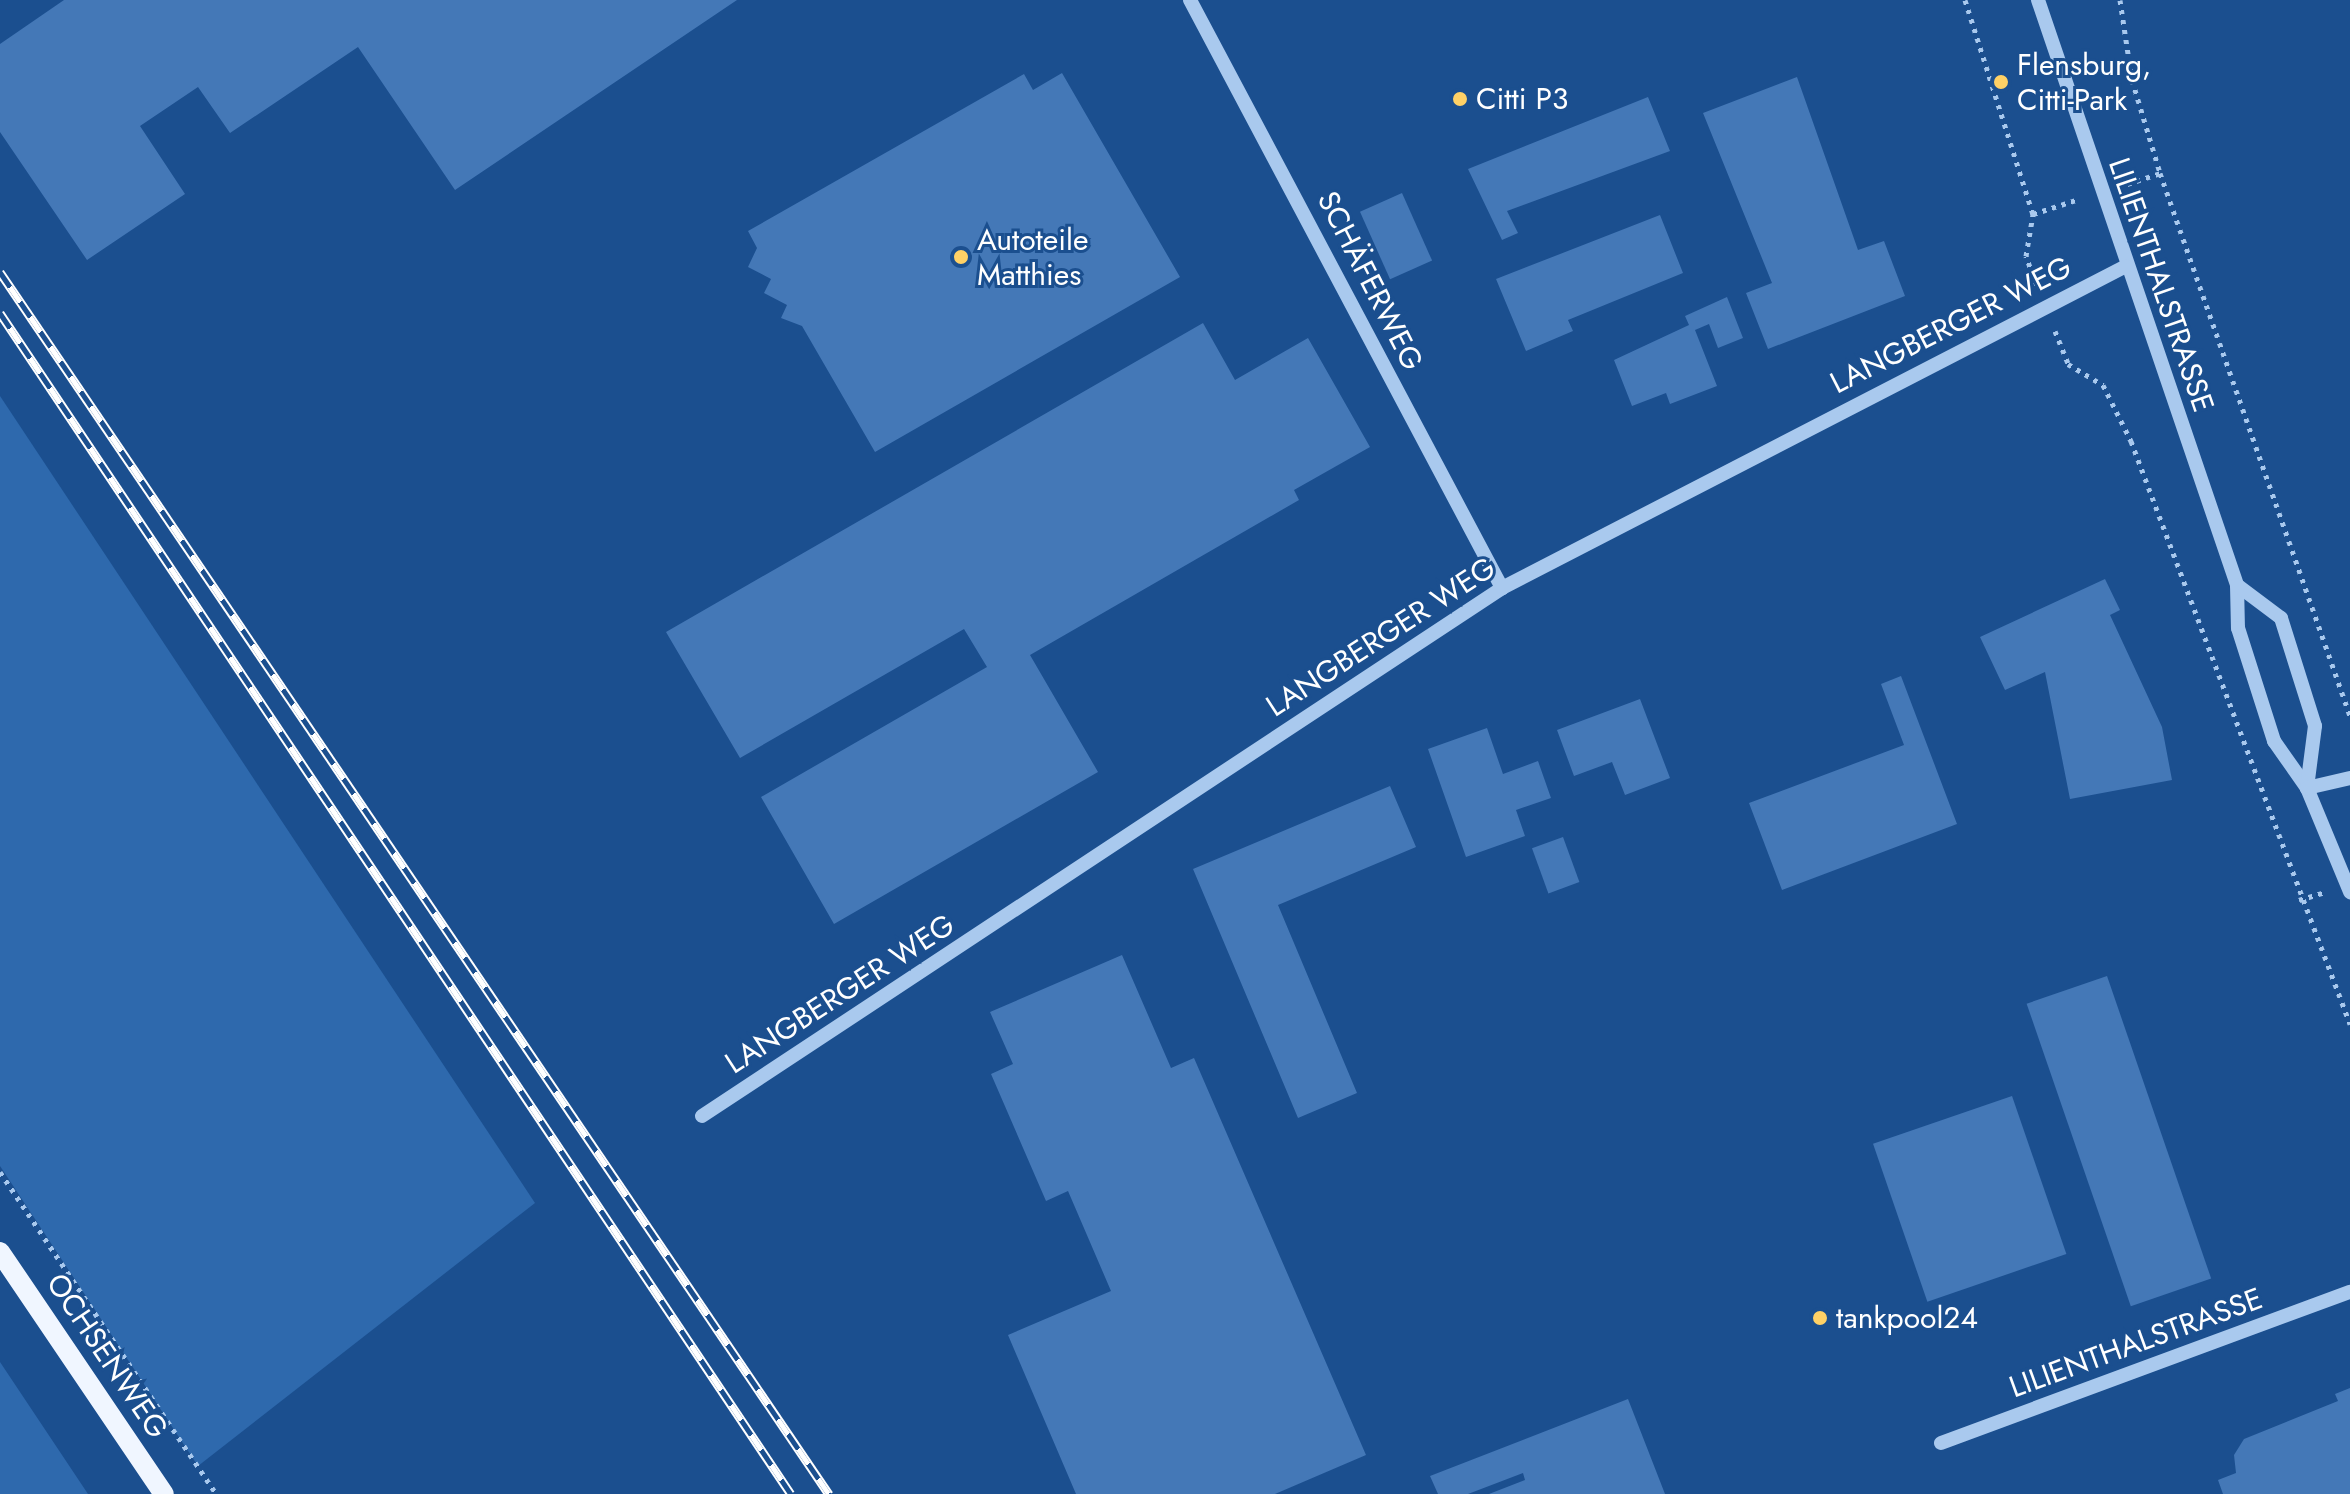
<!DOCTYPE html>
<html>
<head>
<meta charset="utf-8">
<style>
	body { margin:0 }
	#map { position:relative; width:2350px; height:1494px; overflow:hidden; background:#1b4f8f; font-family:Jost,sans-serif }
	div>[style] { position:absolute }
	.green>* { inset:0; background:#2e69ad }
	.building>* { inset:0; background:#4478b7; transform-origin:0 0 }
	.path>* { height:5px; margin-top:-2.5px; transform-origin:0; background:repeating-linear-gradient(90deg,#a9c9ee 0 4px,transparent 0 10px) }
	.minor>* { height:14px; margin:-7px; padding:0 7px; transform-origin:7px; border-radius:7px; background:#a9c9ee }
	.major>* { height:20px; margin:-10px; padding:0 10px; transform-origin:10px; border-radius:10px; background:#f0f6ff }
	.rail>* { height:9px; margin-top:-4.5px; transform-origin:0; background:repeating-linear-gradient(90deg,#1b4f8f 0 18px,#fff 0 36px); box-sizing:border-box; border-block:2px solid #fff }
	.dots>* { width:22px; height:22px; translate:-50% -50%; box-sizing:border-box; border:4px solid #1b4f8f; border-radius:50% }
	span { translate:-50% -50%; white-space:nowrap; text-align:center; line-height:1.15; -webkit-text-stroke:6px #1b4f8f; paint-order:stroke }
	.poi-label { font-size:30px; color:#fff }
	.left { translate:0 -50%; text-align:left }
	.street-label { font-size:30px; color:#fff }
</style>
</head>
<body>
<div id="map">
	<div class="green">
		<i style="clip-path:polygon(0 396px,535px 1203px,198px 1466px,0 1166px)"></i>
		<i style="clip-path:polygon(0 1362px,88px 1494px,0 1494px)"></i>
	</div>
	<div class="building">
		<i style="clip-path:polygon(64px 0,737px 0,455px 190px,358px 47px,230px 133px,198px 87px,140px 126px,185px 194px,87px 260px,0 132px,0 44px)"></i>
		<i style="clip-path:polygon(1062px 73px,1180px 277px,875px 452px,802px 326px,781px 318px,787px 305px,764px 293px,771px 279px,748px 267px,757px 248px,748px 231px,1024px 74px,1033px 90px)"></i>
		<i style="clip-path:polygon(1797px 77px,1858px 250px,1884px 241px,1905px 296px,1768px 349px,1746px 293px,1772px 283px,1703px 113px)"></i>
		<i style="clip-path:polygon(1648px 97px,1670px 151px,1507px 211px,1518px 233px,1502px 240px,1468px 169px)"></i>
		<i style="left:1402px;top:193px;width:74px;height:46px;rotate:66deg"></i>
		<i style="clip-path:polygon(1660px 215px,1683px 273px,1568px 320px,1573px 331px,1526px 351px,1496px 279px)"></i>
		<i style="clip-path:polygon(1727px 297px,1743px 338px,1718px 348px,1709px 324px,1695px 330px,1717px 386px,1670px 404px,1666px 393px,1632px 406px,1614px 360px,1689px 325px,1685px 316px)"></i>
		<i style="clip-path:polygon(1203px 323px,1235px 380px,1308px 338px,1370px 447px,1294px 490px,1299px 500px,1030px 655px,1098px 772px,834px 924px,761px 797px,987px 667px,964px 629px,740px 758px,666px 632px)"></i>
		<i style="clip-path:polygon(2105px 579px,2120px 610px,2110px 615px,2162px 727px,2172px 780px,2070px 799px,2045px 672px,2005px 690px,1980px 637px)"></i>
		<i style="clip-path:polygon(1901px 676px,1957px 824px,1782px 890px,1749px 803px,1904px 745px,1881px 684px)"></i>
		<i style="clip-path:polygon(1640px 699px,1670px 778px,1625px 795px,1612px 762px,1574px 776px,1557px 730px)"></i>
		<i style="clip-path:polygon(1487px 728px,1503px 774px,1538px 761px,1551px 798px,1516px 810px,1525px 836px,1466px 857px,1428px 749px)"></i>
		<i style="clip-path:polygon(1390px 786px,1416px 847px,1278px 905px,1357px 1093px,1298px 1118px,1193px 869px)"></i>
		<i style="left:1563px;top:837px;width:48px;height:33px;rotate:70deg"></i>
		<i style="clip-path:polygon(1122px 955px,1171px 1068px,1194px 1058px,1366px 1455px,1275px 1494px,1076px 1494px,1008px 1335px,1111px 1291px,1068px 1191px,1046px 1201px,991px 1074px,1013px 1064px,990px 1012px)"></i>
		<i style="left:2107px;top:976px;width:320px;height:85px;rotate:71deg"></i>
		<i style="left:2012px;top:1096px;width:167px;height:147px;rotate:71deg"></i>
		<i style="clip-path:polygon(2350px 1388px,2350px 1494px,2223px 1494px,2218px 1480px,2236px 1473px,2234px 1455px,2244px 1439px,2338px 1401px,2335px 1394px)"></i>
		<i style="clip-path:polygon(1628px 1399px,1665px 1494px,1489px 1494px,1525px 1480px,1523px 1473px,1468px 1494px,1438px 1494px,1430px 1476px)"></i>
	</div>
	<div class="path">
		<i style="left:1965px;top:0;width:225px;rotate:72.4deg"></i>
		<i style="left:2120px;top:0;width:81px;rotate:81.5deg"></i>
		<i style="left:2132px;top:80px;width:97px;rotate:73.2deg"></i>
		<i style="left:2160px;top:173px;width:575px;rotate:70.71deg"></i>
		<i style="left:2127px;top:184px;width:35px;rotate:-18deg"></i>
		<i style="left:2037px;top:285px;width:31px;rotate:-111deg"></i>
		<i style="left:2026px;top:256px;width:43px;rotate:-80.5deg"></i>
		<i style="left:2033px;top:214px;width:48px;rotate:-18.1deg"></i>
		<i style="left:2055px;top:331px;width:35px;rotate:68deg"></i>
		<i style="left:2068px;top:364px;width:41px;rotate:31deg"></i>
		<i style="left:2103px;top:385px;width:63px;rotate:63.4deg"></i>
		<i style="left:2131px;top:441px;width:623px;rotate:69.41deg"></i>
		<i style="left:2299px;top:900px;width:27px;rotate:-17deg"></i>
		<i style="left:0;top:1172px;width:388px;rotate:56.1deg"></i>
	</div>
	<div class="minor">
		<i style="left:1190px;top:0;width:666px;rotate:62.05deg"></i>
		<i style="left:2038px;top:0;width:618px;rotate:71.21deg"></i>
		<i style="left:2237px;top:585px;width:43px;rotate:88.7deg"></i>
		<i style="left:2238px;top:628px;width:119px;rotate:72.3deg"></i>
		<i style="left:2274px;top:741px;width:57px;rotate:54.9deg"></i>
		<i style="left:2307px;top:788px;width:113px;rotate:67.5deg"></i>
		<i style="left:2237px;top:585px;width:55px;rotate:36.9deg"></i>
		<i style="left:2281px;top:618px;width:113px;rotate:72.5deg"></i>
		<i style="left:2315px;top:726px;width:63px;rotate:97.4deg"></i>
		<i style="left:2307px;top:788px;width:44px;rotate:-13.1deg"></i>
		<i style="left:702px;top:1116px;width:959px;rotate:-33.42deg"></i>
		<i style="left:1502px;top:588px;width:702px;rotate:-27.29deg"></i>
		<i style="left:1941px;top:1443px;width:436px;rotate:-20.3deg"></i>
	</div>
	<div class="major">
		<i style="left:0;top:1252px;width:292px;rotate:55.9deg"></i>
	</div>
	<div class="rail">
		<i style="left:0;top:272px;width:1477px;rotate:55.85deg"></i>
		<i style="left:0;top:313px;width:1421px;rotate:56.19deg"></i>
	</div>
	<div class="dots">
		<i style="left:2001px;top:82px;background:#ffd166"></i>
		<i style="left:1460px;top:99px;background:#ffd166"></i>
		<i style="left:961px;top:257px;background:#ffd166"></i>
		<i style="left:1820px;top:1318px;background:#ffd166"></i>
	</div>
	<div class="poi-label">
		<span class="left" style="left:2017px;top:82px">Flensburg,<br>Citti-Park</span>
		<span class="left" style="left:1476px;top:99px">Citti P3</span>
		<span class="left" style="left:977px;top:257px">Autoteile<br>Matthies</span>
		<span class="left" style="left:1836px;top:1318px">tankpool24</span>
	</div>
	<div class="street-label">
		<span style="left:1370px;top:281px;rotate:63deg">SCHÄFERWEG</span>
		<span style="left:2161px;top:285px;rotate:71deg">LILIENTHALSTRASSE</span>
		<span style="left:1951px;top:325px;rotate:-27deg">LANGBERGER WEG</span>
		<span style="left:1381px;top:637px;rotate:-33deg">LANGBERGER WEG</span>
		<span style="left:840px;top:994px;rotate:-33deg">LANGBERGER WEG</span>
		<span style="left:2136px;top:1343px;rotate:-20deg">LILIENTHALSTRASSE</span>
		<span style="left:107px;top:1356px;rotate:56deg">OCHSENWEG</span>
	</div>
</div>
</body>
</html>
